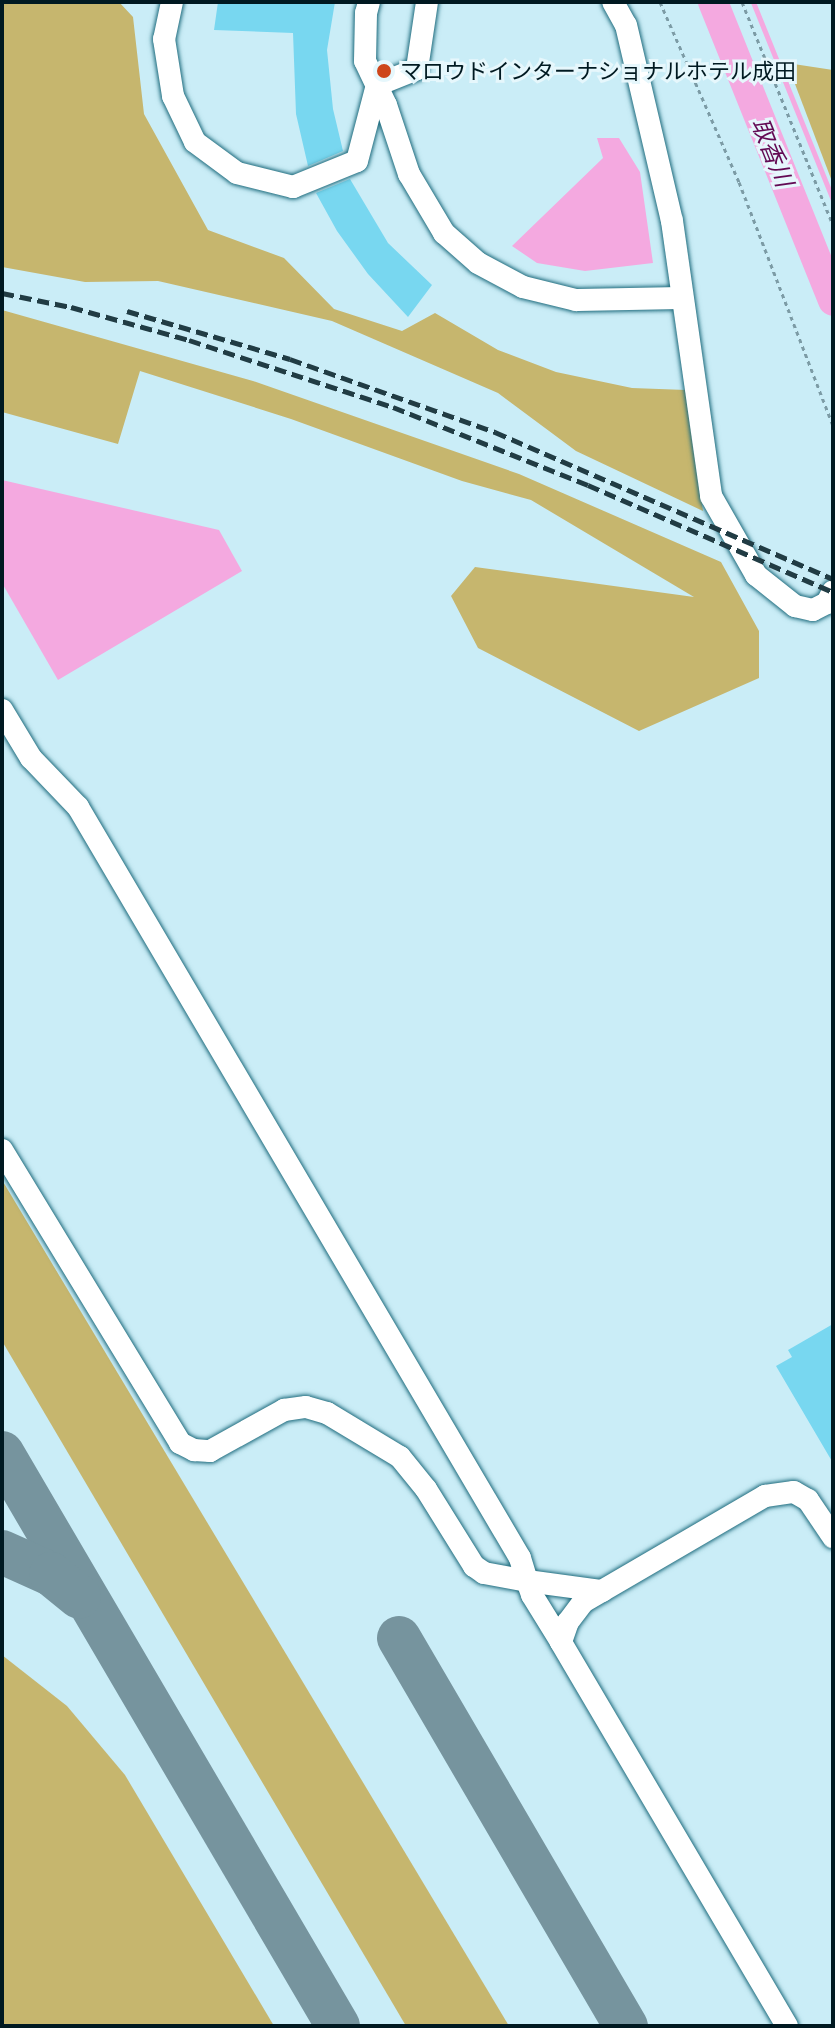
<!DOCTYPE html>
<html>
<head>
<meta charset="utf-8">
<style>
	body { margin:0 }
	#map { position:relative; width:835px; height:2028px; overflow:hidden; background:#caedf7; font-family:"Golos Text","Noto Sans JP",sans-serif }
	div>[style] { position:absolute }
	.green>* { inset:0; background:#c6b66e }
	.water>* { inset:0; background:#f4a9e0 }
	.stream>* { height:5px; margin:-2.5px; padding:0 2.5px; transform-origin:2.5px; border-radius:2.5px; background:#f4a9e0 }
	.river>* { height:30px; margin:-15px; padding:0 15px; transform-origin:15px; border-radius:15px; background:#f4a9e0 }
	.taxiway>* { height:44px; margin:-22px; padding:0 22px; transform-origin:22px; border-radius:22px; background:#76949e }
	.building>* { inset:0; background:#78d7f0 }
	.path>* { height:3px; margin-top:-1.5px; transform-origin:0; background:repeating-linear-gradient(90deg,#7c9ba5 0 4px,transparent 0 8px) }
	.roads { filter:drop-shadow(0 0 2px #1f6c7e) drop-shadow(0 0 2px #1f6c7e) }
	.minor>* { height:22px; margin:-11px; padding:0 11px; transform-origin:11px; border-radius:11px; background:#fff }
	.rail>* { height:5px; margin-top:-2.5px; transform-origin:0; background:repeating-linear-gradient(90deg,#213c44 0 12px,transparent 0 18px) }
	.dots>* { width:22px; height:22px; translate:-50% -50%; box-sizing:border-box; border:4px solid #e6f7fc; border-radius:50% }
	span { translate:-50% -50%; white-space:nowrap; text-align:center; line-height:1.15; -webkit-text-stroke:6px #e6f7fc; paint-order:stroke }
	.poi-label { font-size:22px; color:#001921 }
	.left { translate:0 -50%; text-align:left }
	.water-label { font-size:24px; color:#630a54; font-style:italic }
	.frame { position:absolute; inset:0; border:4px solid #001921; pointer-events:none }
</style>
</head>
<body>
<div id="map">
	<div class="green">
		<i style="clip-path:polygon(2px 2px,119px 2px,133px 17px,144px 114px,208px 230px,284px 258px,334px 309px,402px 331px,435px 313px,498px 350px,556px 372px,632px 388px,686px 390px,703px 511px,576px 451px,498px 393px,332px 321px,158px 281px,85px 282px,2px 267px)"></i>
		<i style="clip-path:polygon(787px 63px,833px 70px,833px 184px)"></i>
		<i style="clip-path:polygon(2px 310px,253px 381px,519px 474px,721px 562px,759px 631px,759px 678px,639px 731px,478px 648px,451px 596px,475px 567px,694px 597px,531px 500px,462px 481px,291px 419px,140px 371px,118px 444px,2px 412px)"></i>
		<i style="clip-path:polygon(2px 1180px,509px 2026px,406px 2026px,2px 1341px)"></i>
		<i style="clip-path:polygon(2px 1655px,67px 1706px,125px 1775px,274px 2026px,2px 2026px)"></i>
	</div>
	<div class="water">
		<i style="clip-path:polygon(597px 138px,619px 138px,640px 172px,653px 263px,585px 271px,537px 263px,512px 246px,603px 158px)"></i>
		<i style="clip-path:polygon(2px 480px,219px 530px,242px 571px,58px 680px,2px 583px)"></i>
	</div>
	<div class="stream">
		<i style="left:753px;top:2px;width:214px;rotate:68deg"></i>
	</div>
	<div class="river">
		<i style="left:713px;top:2px;width:322px;rotate:68.1deg"></i>
	</div>
	<div class="taxiway">
		<i style="left:2px;top:1453px;width:664px;rotate:59.61deg"></i>
		<i style="left:2px;top:1552px;width:54px;rotate:24.2deg"></i>
		<i style="left:51px;top:1574px;width:36px;rotate:39deg"></i>
		<i style="left:399px;top:1638px;width:450px;rotate:59.7deg"></i>
	</div>
	<div class="building">
		<i style="clip-path:polygon(218px 2px,335px 2px,327px 50px,333px 109px,343px 151px,308px 166px,296px 114px,293px 33px,214px 30px)"></i>
		<i style="clip-path:polygon(350px 179px,388px 243px,432px 285px,408px 317px,368px 274px,337px 231px,316px 193px)"></i>
		<i style="clip-path:polygon(833px 1324px,833px 1463px,776px 1366px,792px 1357px,788px 1350px)"></i>
	</div>
	<div class="path">
		<i style="left:660px;top:2px;width:197px;rotate:66.3deg"></i>
		<i style="left:739px;top:182px;width:261px;rotate:68.9deg"></i>
		<i style="left:742px;top:2px;width:241px;rotate:67.8deg"></i>
	</div>
	<div class="roads">
		<div class="minor">
			<i style="left:172px;top:2px;width:38px;rotate:102deg"></i>
			<i style="left:164px;top:39px;width:58px;rotate:81deg"></i>
			<i style="left:173px;top:96px;width:51px;rotate:64.4deg"></i>
			<i style="left:195px;top:142px;width:52px;rotate:36.4deg"></i>
			<i style="left:237px;top:173px;width:58px;rotate:14deg"></i>
			<i style="left:293px;top:187px;width:69px;rotate:-22.1deg"></i>
			<i style="left:357px;top:161px;width:79px;rotate:-75.3deg"></i>
			<i style="left:369px;top:2px;width:11px;rotate:105deg"></i>
			<i style="left:366px;top:13px;width:48px;rotate:91.2deg"></i>
			<i style="left:365px;top:61px;width:49px;rotate:64.5deg"></i>
			<i style="left:386px;top:105px;width:73px;rotate:71.6deg"></i>
			<i style="left:409px;top:174px;width:69px;rotate:59.3deg"></i>
			<i style="left:444px;top:233px;width:45px;rotate:41.4deg"></i>
			<i style="left:478px;top:263px;width:51px;rotate:28.1deg"></i>
			<i style="left:523px;top:287px;width:55px;rotate:13.8deg"></i>
			<i style="left:576px;top:300px;width:106px;rotate:-1.1deg"></i>
			<i style="left:613px;top:2px;width:26px;rotate:61deg"></i>
			<i style="left:626px;top:25px;width:201px;rotate:76.8deg"></i>
			<i style="left:672px;top:221px;width:278px;rotate:81.9deg"></i>
			<i style="left:711px;top:496px;width:91px;rotate:60.3deg"></i>
			<i style="left:756px;top:575px;width:50px;rotate:38.5deg"></i>
			<i style="left:795px;top:606px;width:18px;rotate:13deg"></i>
			<i style="left:813px;top:610px;width:16px;rotate:-27deg"></i>
			<i style="left:827px;top:603px;width:13px;rotate:-63deg"></i>
			<i style="left:377px;top:85px;width:43px;rotate:-21.8deg"></i>
			<i style="left:417px;top:69px;width:68px;rotate:-81.5deg"></i>
			<i style="left:2px;top:710px;width:56px;rotate:58.9deg"></i>
			<i style="left:31px;top:758px;width:68px;rotate:46.2deg"></i>
			<i style="left:78px;top:807px;width:871px;rotate:59.52deg"></i>
			<i style="left:520px;top:1558px;width:24px;rotate:73deg"></i>
			<i style="left:527px;top:1581px;width:76px;rotate:7.6deg"></i>
			<i style="left:2px;top:1150px;width:343px;rotate:58.7deg"></i>
			<i style="left:180px;top:1443px;width:16px;rotate:27deg"></i>
			<i style="left:194px;top:1450px;width:16px;rotate:4deg"></i>
			<i style="left:210px;top:1451px;width:85px;rotate:-29deg"></i>
			<i style="left:284px;top:1410px;width:22px;rotate:-8deg"></i>
			<i style="left:306px;top:1407px;width:22px;rotate:16deg"></i>
			<i style="left:327px;top:1413px;width:85px;rotate:31.1deg"></i>
			<i style="left:400px;top:1457px;width:41px;rotate:50.9deg"></i>
			<i style="left:426px;top:1489px;width:91px;rotate:58.1deg"></i>
			<i style="left:474px;top:1566px;width:12px;rotate:35deg"></i>
			<i style="left:484px;top:1573px;width:44px;rotate:10.5deg"></i>
			<i style="left:527px;top:1581px;width:15px;rotate:70deg"></i>
			<i style="left:532px;top:1595px;width:55px;rotate:58.3deg"></i>
			<i style="left:787px;top:2026px;width:446px;rotate:-120.5deg"></i>
			<i style="left:561px;top:1642px;width:21px;rotate:-71deg"></i>
			<i style="left:568px;top:1622px;width:25px;rotate:-53deg"></i>
			<i style="left:583px;top:1602px;width:211px;rotate:-30.2deg"></i>
			<i style="left:765px;top:1496px;width:29px;rotate:-8deg"></i>
			<i style="left:794px;top:1492px;width:16px;rotate:30deg"></i>
			<i style="left:808px;top:1500px;width:45px;rotate:56deg"></i>
		</div>
	</div>
	<div class="rail">
		<i style="left:2px;top:293px;width:70px;rotate:11.5deg"></i>
		<i style="left:71px;top:307px;width:123px;rotate:15.6deg"></i>
		<i style="left:189px;top:340px;width:215px;rotate:18.2deg"></i>
		<i style="left:393px;top:407px;width:210px;rotate:21.8deg"></i>
		<i style="left:588px;top:485px;width:267px;rotate:23.6deg"></i>
		<i style="left:127px;top:311px;width:170px;rotate:16.4deg"></i>
		<i style="left:290px;top:359px;width:218px;rotate:19.6deg"></i>
		<i style="left:495px;top:432px;width:369px;rotate:23.5deg"></i>
	</div>
	<div class="dots">
		<i style="left:384px;top:71px;background:#ce461b"></i>
	</div>
	<div class="poi-label">
		<span class="left" style="left:400px;top:71px">マロウドインターナショナルホテル成田</span>
	</div>
	<div class="water-label">
		<span style="left:773px;top:152px;rotate:68deg">取香川</span>
	</div>
	<div class="frame"></div>
</div>
</body>
</html>
